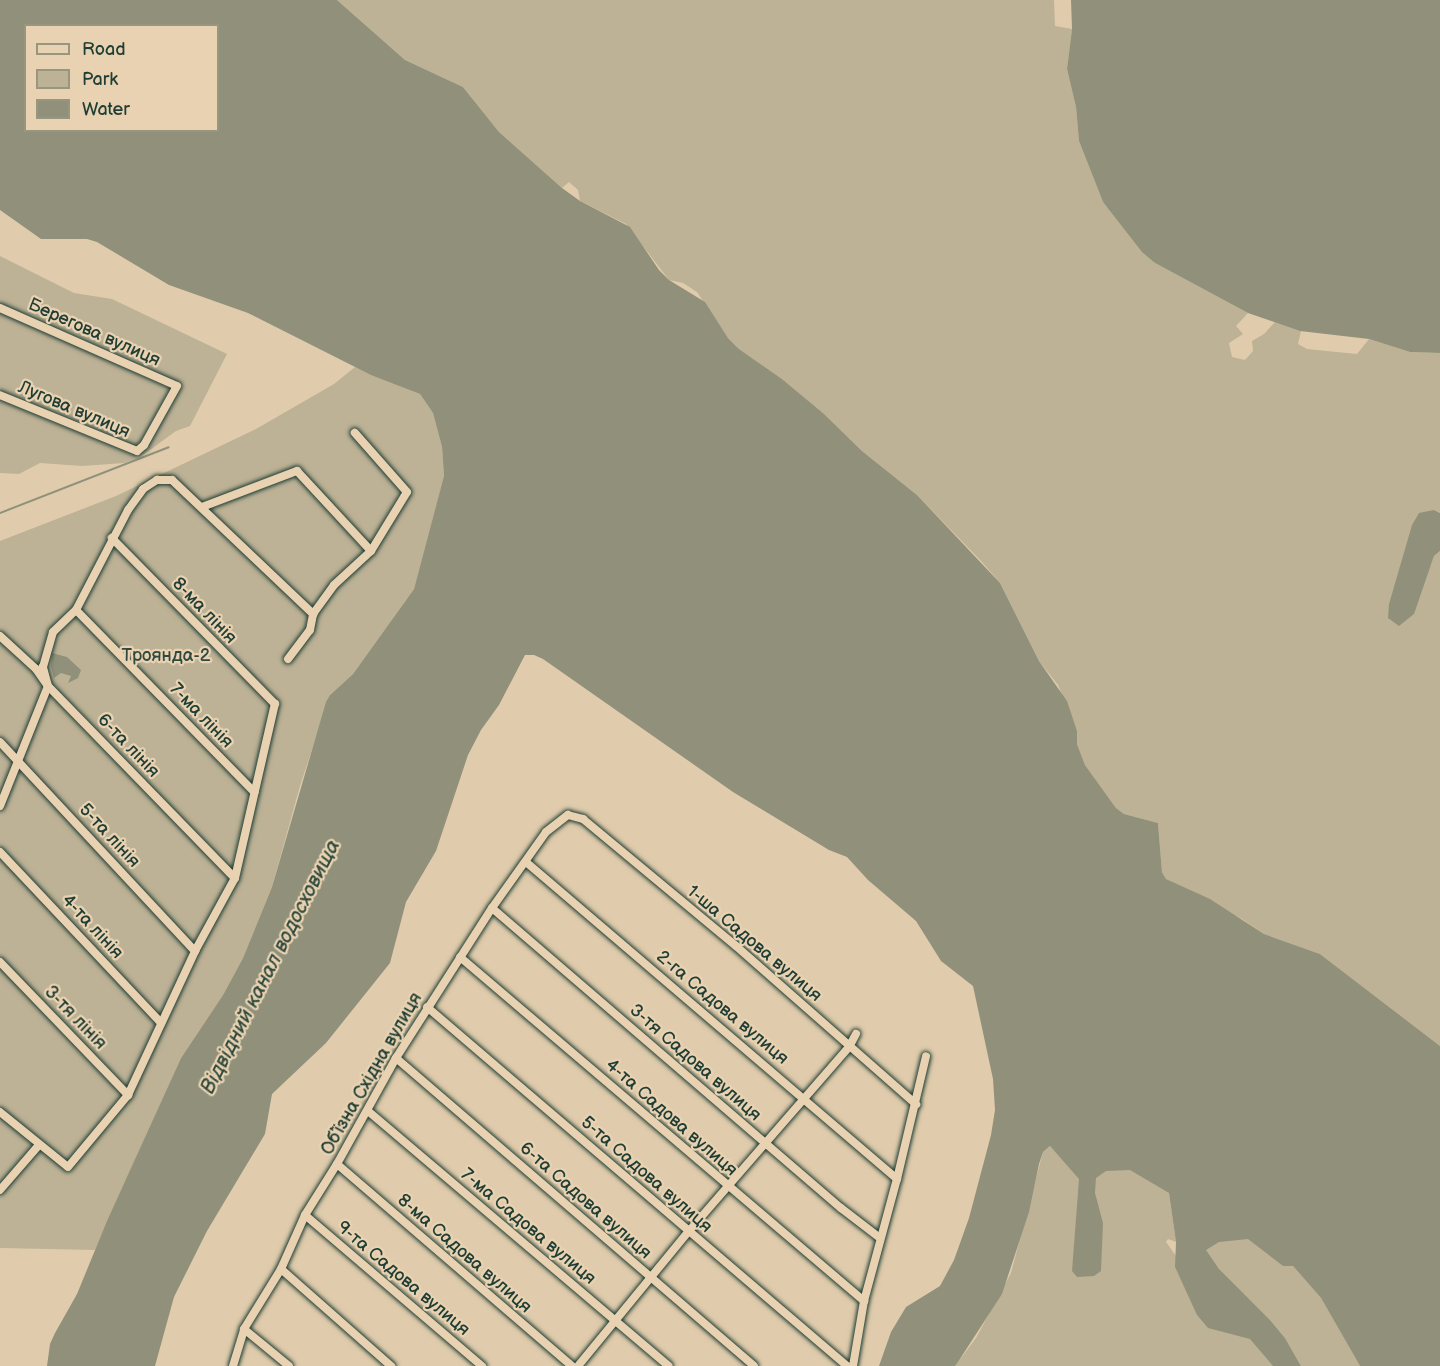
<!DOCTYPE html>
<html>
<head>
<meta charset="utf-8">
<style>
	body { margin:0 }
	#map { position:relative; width:1440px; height:1366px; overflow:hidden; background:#e0ccac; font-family:"Balsamiq Sans",sans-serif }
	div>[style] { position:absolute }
	.green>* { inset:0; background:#bdb296 }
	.water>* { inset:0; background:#91917b }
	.stream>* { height:2px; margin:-1px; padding:0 1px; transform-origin:1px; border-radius:1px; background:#91917b }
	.roads { filter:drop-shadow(0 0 2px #1f3d34) drop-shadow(0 0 2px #1f3d34) }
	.minor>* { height:8px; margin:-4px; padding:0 4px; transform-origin:4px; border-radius:4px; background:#e8d2b1 }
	span { translate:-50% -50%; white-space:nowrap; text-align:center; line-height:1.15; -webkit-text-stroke:4.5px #e8d2b1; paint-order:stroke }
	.street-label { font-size:18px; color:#1f3d34 }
	.park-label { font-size:18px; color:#2f493e }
	.water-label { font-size:20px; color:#304a3f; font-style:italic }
	.legend { position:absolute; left:24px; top:24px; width:195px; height:108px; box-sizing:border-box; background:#e8d2b1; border:2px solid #98967f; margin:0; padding:8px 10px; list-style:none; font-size:18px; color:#1f3d34 }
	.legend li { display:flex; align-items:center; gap:12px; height:30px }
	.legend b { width:30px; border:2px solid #98967f }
</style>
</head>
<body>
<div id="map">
	<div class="green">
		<i style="clip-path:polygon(337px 0,1054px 0,1055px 26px,1072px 29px,1067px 69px,1076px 107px,1079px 141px,1103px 202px,1155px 263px,1248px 313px,1236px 326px,1243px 334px,1229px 343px,1232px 357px,1245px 360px,1253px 351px,1252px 341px,1264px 334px,1275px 322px,1301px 331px,1298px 344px,1307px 349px,1357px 354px,1369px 339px,1410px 352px,1440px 353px,1440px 513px,1434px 510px,1418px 600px,1434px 556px,1440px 551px,1440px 1046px,1320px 954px,1264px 934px,1242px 919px,1166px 879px,1162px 872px,1158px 823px,1124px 814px,1116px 808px,1085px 765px,1077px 744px,1077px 731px,1058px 685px,1039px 661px,1000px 583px,981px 561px,917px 495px,862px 451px,823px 413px,782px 379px,739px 349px,728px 338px,697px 292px,683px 283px,669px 280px,626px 224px,580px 201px,578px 190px,569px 182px,562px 188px,499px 132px,463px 87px,405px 60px)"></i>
		<i style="clip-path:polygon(0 256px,74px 293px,112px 299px,227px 354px,190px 426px,176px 431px,139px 458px,124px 463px,82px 466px,40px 463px,19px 474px,0 473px)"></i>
		<i style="clip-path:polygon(355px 367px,420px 394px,433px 413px,442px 447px,444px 477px,414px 589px,353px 674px,330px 695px,300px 786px,272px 887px,243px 958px,223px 995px,181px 1058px,95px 1250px,0 1248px,0 541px,116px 496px,256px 429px,334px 384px)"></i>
		<i style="clip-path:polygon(1107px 1136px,1169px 1193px,1176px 1242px,1168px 1239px,1166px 1242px,1191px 1277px,1290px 1366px,955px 1366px,976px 1338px,1011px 1273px,1043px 1152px,1050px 1146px,1092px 1190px)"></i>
		<i style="clip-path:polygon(1201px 1195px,1293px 1266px,1321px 1298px,1360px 1366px,1301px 1366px,1285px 1338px,1270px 1320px,1232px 1283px,1212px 1274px,1191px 1235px)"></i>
	</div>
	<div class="water">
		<i style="clip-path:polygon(evenodd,0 0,337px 0,405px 60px,463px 87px,499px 132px,562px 188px,580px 201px,630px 227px,659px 270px,669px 280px,705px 302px,728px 338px,739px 349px,782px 379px,823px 413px,862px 451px,917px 495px,1000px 583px,1039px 661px,1067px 701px,1077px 731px,1077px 744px,1085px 765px,1116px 808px,1124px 814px,1158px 823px,1162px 872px,1166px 879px,1210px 899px,1264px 934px,1320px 954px,1440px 1046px,1440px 1366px,1360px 1366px,1321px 1298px,1293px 1266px,1283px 1266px,1248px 1239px,1219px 1242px,1206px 1250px,1219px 1269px,1270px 1320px,1285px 1338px,1301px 1366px,1273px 1366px,1250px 1339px,1208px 1328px,1197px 1315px,1175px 1267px,1176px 1242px,1169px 1193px,1130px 1170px,1106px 1171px,1096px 1178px,1095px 1193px,1103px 1223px,1101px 1271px,1094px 1276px,1077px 1277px,1072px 1271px,1079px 1179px,1050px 1146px,1043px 1152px,1039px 1164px,1029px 1212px,1002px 1294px,958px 1362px,955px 1366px,879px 1366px,891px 1332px,906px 1307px,940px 1286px,954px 1260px,969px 1218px,991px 1135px,995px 1110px,993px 1079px,973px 986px,941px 961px,916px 921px,868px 880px,847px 857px,829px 850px,733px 792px,543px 659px,534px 655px,525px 655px,499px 705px,481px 730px,468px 755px,436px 851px,406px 902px,390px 963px,326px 1043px,272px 1094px,265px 1134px,207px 1231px,174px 1297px,155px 1366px,47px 1366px,50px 1344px,55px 1333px,77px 1294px,107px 1221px,181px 1058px,223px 995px,243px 958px,272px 887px,326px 702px,330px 695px,353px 674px,414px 589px,444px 476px,442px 447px,433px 413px,420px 394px,371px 375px,248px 313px,169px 285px,97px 242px,87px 239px,41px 239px,0 210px,0 0,26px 26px,218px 26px,218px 130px,26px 130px,26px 26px)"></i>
		<i style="clip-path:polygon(1071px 0,1440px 0,1440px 353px,1410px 352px,1369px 339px,1300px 331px,1248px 313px,1155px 263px,1142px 252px,1103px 202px,1079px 141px,1076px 107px,1067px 69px,1072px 29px)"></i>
		<i style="clip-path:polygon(1434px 510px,1440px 513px,1440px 551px,1434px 556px,1414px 614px,1399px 626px,1388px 618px,1389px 604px,1412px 525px,1419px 513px)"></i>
		<i style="clip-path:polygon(52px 653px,67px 657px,81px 670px,78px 678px,68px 683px,71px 676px,61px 673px,54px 678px,51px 667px)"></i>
	</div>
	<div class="stream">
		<i style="left:0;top:513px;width:181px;rotate:-21.3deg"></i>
	</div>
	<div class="roads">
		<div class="minor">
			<i style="left:0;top:308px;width:193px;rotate:23.8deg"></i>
			<i style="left:177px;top:386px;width:68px;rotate:119.2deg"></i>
			<i style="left:144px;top:445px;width:9px;rotate:139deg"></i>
			<i style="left:137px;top:451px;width:148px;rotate:-157.8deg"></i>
			<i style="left:202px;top:507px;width:102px;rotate:-20.8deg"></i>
			<i style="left:297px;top:471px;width:109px;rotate:47.2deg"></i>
			<i style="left:76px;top:610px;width:255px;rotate:45.6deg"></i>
			<i style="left:0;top:636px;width:49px;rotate:42.5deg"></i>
			<i style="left:36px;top:669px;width:21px;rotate:55deg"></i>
			<i style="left:48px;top:686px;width:268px;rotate:45.8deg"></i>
			<i style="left:288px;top:659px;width:36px;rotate:-53deg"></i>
			<i style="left:310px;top:630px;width:16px;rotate:-79deg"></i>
			<i style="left:313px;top:614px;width:36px;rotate:-54deg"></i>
			<i style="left:334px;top:585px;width:50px;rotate:-42.6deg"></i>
			<i style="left:371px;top:551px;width:69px;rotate:-58.6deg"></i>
			<i style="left:407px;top:492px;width:79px;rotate:-131.4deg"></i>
			<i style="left:0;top:742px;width:286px;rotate:47deg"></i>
			<i style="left:0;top:806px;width:129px;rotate:-68.2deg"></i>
			<i style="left:48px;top:686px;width:20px;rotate:-105deg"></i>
			<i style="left:43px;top:667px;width:36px;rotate:-74deg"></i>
			<i style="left:53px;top:632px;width:32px;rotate:-44deg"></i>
			<i style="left:76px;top:610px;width:113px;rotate:-62.5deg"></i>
			<i style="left:128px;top:510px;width:26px;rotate:-54deg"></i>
			<i style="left:143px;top:489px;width:17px;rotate:-33deg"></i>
			<i style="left:157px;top:480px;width:15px"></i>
			<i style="left:172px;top:480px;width:195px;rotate:43.5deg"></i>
			<i style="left:0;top:852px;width:235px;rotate:46.7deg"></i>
			<i style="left:526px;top:862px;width:488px;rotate:40.5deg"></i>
			<i style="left:492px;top:908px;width:460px;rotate:40.7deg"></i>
			<i style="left:841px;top:1208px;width:49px;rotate:37.6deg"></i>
			<i style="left:460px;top:957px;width:531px;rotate:40.41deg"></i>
			<i style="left:0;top:962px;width:185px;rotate:46.1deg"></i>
			<i style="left:427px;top:1007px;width:553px;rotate:40.52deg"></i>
			<i style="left:396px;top:1058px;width:472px;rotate:40.7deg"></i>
			<i style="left:368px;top:1111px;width:394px;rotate:40.3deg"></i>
			<i style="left:0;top:1112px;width:87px;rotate:39deg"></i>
			<i style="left:68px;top:1167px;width:94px;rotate:-50.2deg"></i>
			<i style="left:128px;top:1095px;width:159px;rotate:-65deg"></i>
			<i style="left:195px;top:951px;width:83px;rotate:-61.3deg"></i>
			<i style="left:235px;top:878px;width:179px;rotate:-77.1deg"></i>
			<i style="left:275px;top:704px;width:233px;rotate:-134.5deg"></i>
			<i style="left:337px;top:1164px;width:310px;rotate:40.7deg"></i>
			<i style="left:0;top:1190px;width:60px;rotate:-49.1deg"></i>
			<i style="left:305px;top:1215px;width:233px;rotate:40.5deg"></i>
			<i style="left:281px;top:1269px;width:147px;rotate:41.4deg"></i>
			<i style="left:244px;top:1329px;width:58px;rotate:39.4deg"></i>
			<i style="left:233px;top:1366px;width:39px;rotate:-73deg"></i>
			<i style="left:244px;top:1329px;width:70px;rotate:-58.3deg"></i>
			<i style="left:281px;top:1269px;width:59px;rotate:-66deg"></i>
			<i style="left:305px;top:1215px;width:60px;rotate:-57.9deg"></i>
			<i style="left:337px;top:1164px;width:121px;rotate:-60.9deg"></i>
			<i style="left:396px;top:1058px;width:178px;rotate:-57.4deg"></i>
			<i style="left:492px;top:908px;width:93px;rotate:-54.6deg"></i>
			<i style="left:546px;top:832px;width:28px;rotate:-38deg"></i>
			<i style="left:568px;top:815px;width:16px;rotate:15deg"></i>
			<i style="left:583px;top:819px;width:199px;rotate:39.7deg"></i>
			<i style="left:736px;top:946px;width:240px;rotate:41.3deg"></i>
			<i style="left:578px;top:1366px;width:175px;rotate:-50.6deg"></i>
			<i style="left:689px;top:1231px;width:244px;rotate:-49deg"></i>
			<i style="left:849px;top:1047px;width:15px;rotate:-62deg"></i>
			<i style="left:853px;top:1366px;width:66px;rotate:-80.4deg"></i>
			<i style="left:864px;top:1301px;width:126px;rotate:-74.9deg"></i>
			<i style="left:897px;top:1179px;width:126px;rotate:-76.7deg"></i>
		</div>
	</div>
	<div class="street-label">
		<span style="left:94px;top:333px;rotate:24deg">Берегова вулиця</span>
		<span style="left:74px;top:410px;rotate:23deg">Лугова вулиця</span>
		<span style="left:204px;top:611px;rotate:46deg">8-ма лінія</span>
		<span style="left:201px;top:716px;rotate:46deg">7-ма лінія</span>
		<span style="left:128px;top:746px;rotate:46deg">6-та лінія</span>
		<span style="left:109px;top:836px;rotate:47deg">5-та лінія</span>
		<span style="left:92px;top:927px;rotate:47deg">4-та лінія</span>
		<span style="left:754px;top:944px;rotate:40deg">1-ша Садова вулиця</span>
		<span style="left:722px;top:1008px;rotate:40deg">2-га Садова вулиця</span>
		<span style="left:75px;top:1018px;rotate:46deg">3-тя лінія</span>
		<span style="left:695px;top:1063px;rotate:41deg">3-тя Садова вулиця</span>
		<span style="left:372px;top:1074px;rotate:-60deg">Обʼїзна Східна вулиця</span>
		<span style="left:671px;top:1118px;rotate:41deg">4-та Садова вулиця</span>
		<span style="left:646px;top:1175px;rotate:41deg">5-та Садова вулиця</span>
		<span style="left:585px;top:1201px;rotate:41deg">6-та Садова вулиця</span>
		<span style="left:528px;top:1227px;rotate:40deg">7-ма Садова вулиця</span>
		<span style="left:464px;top:1254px;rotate:41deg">8-ма Садова вулиця</span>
		<span style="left:403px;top:1279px;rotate:40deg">9-та Садова вулиця</span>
	</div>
	<div class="park-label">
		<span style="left:166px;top:656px">Троянда-2</span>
	</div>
	<div class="water-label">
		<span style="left:271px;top:967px;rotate:-63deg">Відвідний канал водосховища</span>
	</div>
	<ul class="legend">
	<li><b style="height:8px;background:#e8d2b1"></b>Road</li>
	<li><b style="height:16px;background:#bdb296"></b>Park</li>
	<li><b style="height:16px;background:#91917b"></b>Water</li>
	</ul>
</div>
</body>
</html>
